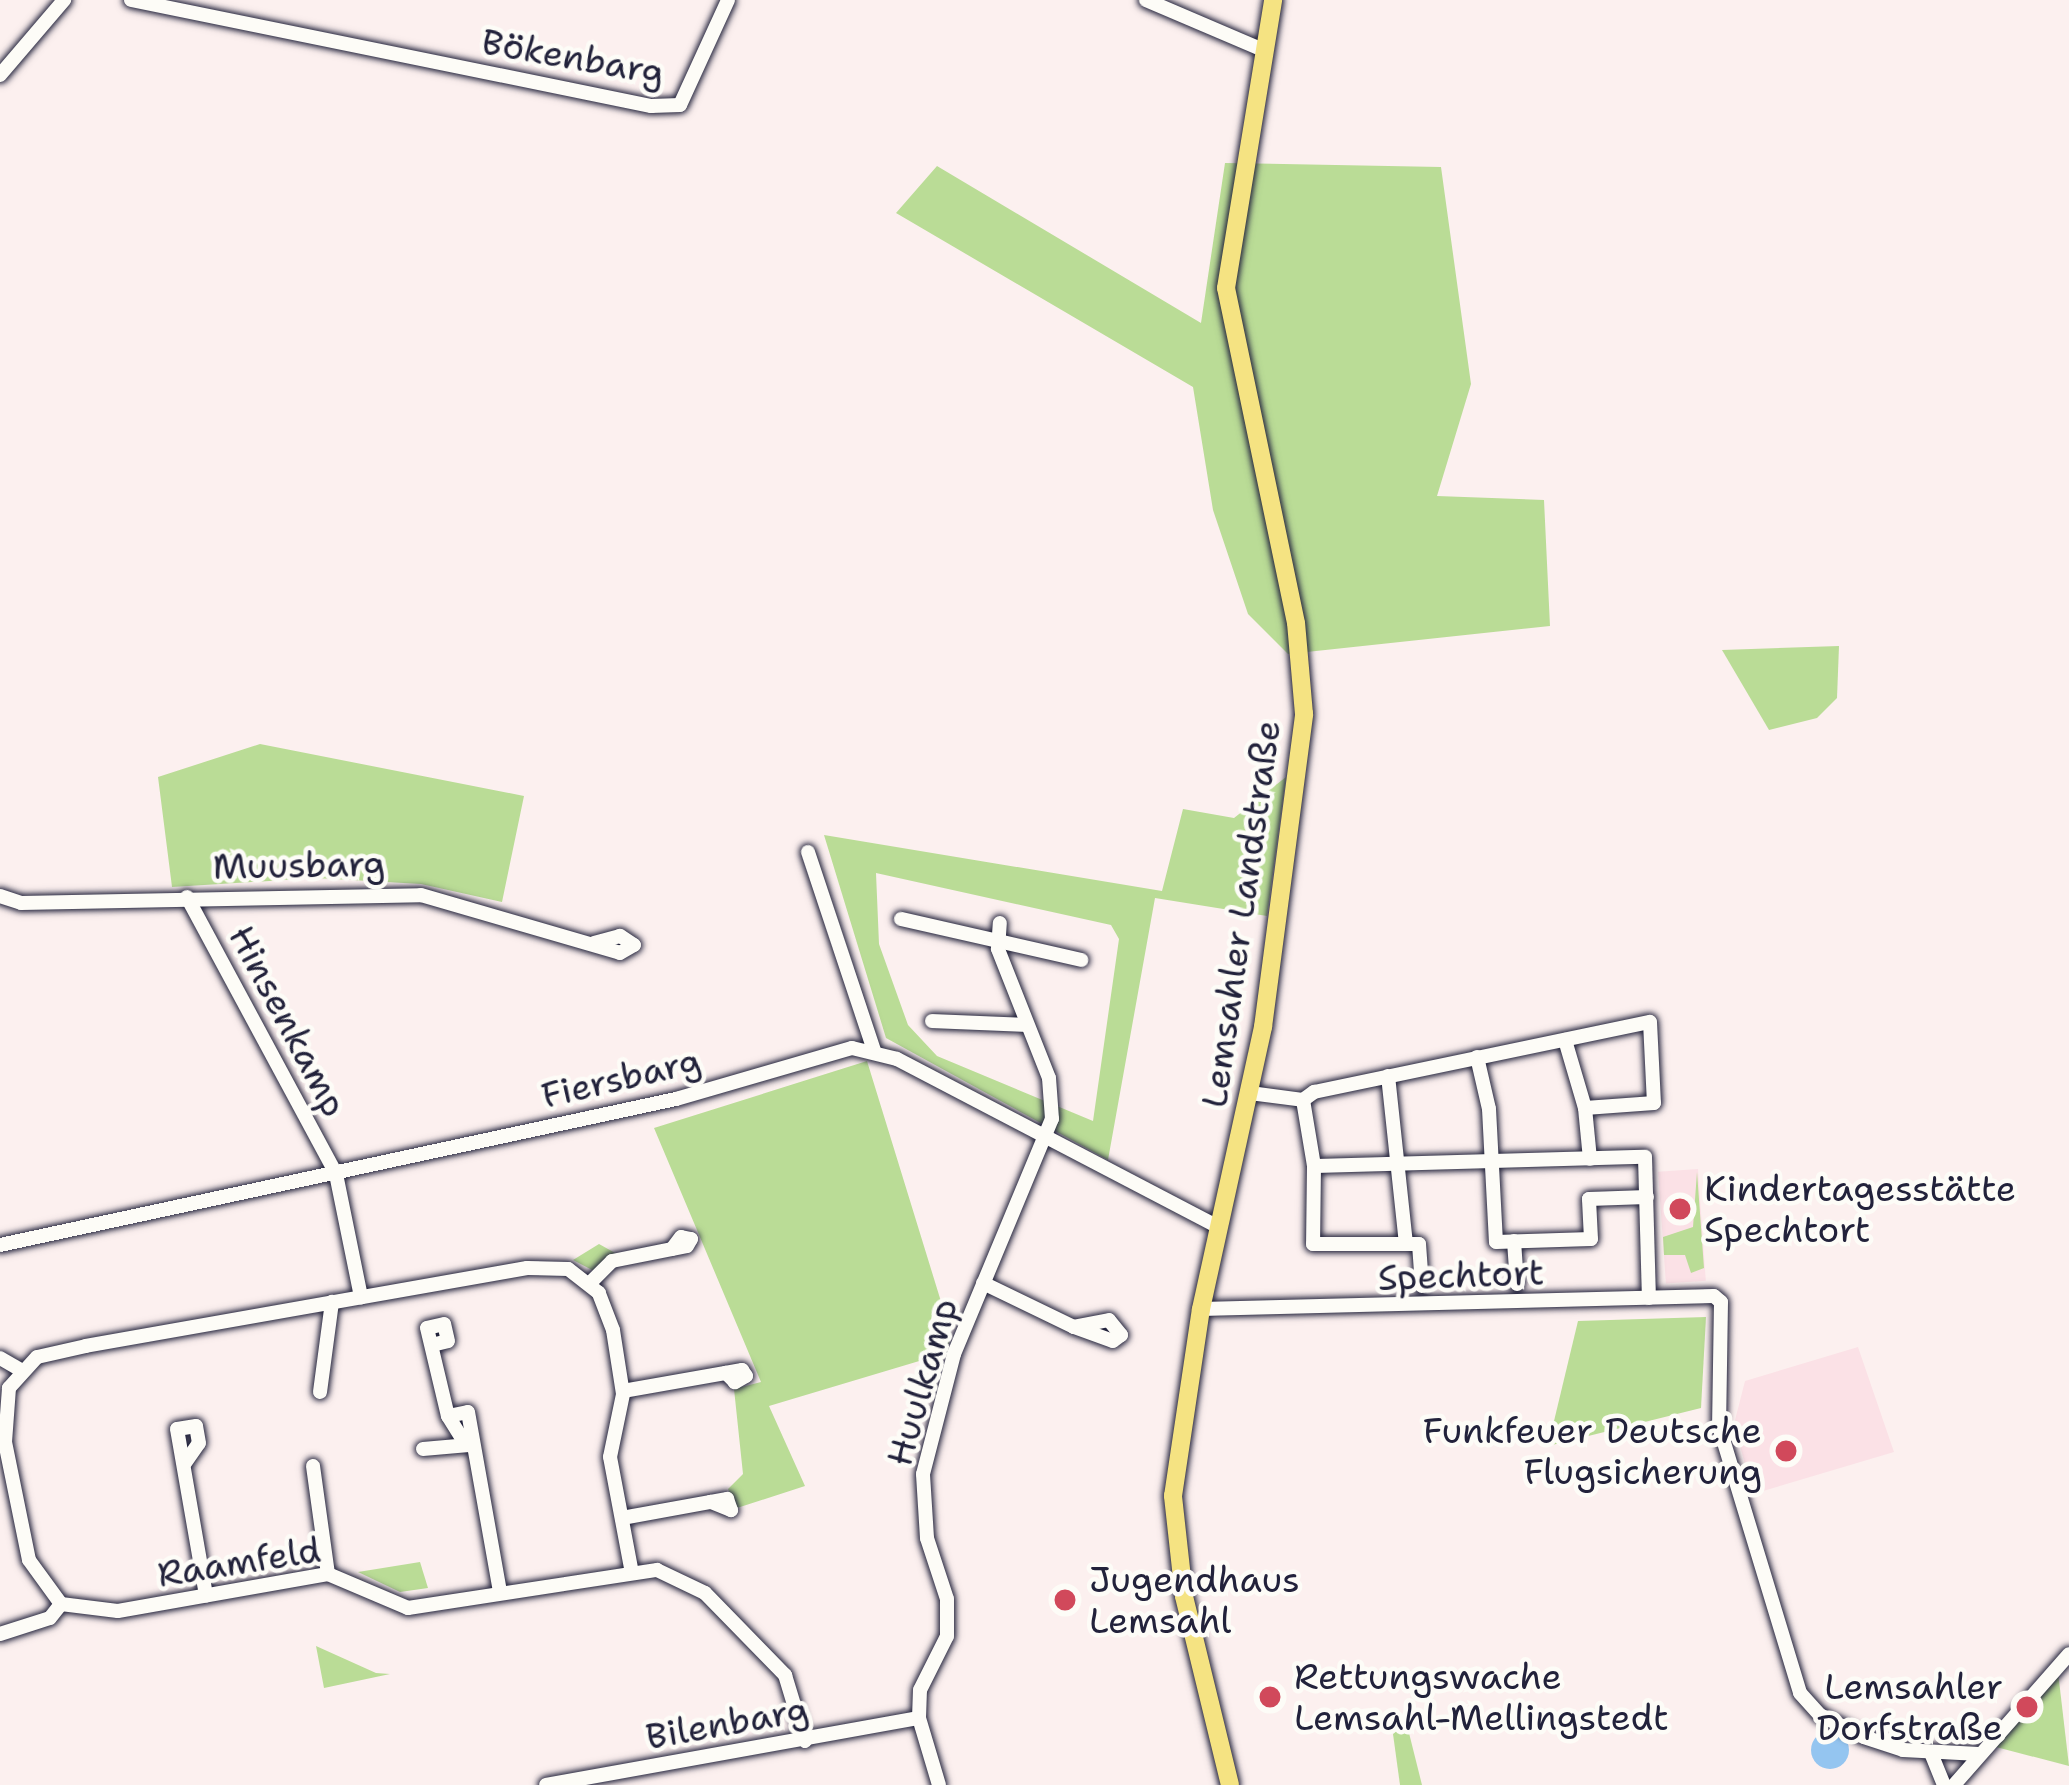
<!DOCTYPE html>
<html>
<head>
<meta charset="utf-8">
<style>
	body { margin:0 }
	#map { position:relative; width:2069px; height:1785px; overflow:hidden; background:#fcf0ef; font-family:"Shantell Sans",sans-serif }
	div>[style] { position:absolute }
	.built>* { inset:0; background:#fbe1e6; transform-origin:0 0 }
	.green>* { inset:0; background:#badc96 }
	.water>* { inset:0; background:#94c5f0 }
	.round { border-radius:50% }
	.roads { filter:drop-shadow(0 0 3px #22223b) drop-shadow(0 0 3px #22223b) }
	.minor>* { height:14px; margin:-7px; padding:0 7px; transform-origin:7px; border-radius:7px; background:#fdfcf7 }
	.major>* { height:18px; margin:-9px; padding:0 9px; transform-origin:9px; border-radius:9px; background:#f5e382 }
	.dots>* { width:33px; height:33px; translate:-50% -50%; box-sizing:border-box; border:6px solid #fdfcf7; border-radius:50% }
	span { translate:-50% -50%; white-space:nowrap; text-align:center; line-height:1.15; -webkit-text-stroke:9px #fdfcf7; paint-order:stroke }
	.street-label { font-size:36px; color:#22223b }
	.poi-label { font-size:36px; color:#22223b }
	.left { translate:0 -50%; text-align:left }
	.right { translate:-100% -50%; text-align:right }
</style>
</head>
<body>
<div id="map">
	<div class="built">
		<i style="left:1698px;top:1169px;width:112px;height:40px;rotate:86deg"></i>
		<i style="clip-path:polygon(1858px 1347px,1894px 1452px,1753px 1494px,1734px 1424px,1745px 1381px)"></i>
	</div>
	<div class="green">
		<i style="clip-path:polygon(1225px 163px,1441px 167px,1471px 384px,1437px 496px,1544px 500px,1550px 626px,1288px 654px,1248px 614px,1213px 510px,1193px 387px,896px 213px,937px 166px,1201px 323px)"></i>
		<i style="clip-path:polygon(1839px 646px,1837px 698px,1817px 718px,1769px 730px,1722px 650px)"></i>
		<i style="clip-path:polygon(260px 744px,524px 796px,502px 902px,421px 884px,316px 878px,172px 887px,158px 777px)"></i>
		<i style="clip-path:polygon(evenodd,1286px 777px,1267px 916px,1155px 898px,1108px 1160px,886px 1038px,824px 835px,1162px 891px,1183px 809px,1234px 818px,1286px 777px,876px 873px,1111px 925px,1119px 939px,1093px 1121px,937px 1056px,908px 1025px,879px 944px,876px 873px)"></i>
		<i style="clip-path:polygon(867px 1061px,951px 1334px,946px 1353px,769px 1406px,805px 1486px,737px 1508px,728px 1489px,743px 1474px,734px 1389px,761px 1382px,654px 1128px)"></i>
		<i style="clip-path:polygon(1697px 1172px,1704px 1268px,1691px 1273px,1685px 1255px,1664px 1255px,1663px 1237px,1693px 1227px)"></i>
		<i style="clip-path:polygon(599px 1244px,617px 1254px,594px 1271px,573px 1260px)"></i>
		<i style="clip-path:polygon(1706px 1317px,1701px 1408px,1548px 1446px,1578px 1321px)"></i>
		<i style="clip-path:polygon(420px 1562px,428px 1588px,400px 1592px,358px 1572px)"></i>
		<i style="clip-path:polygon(316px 1646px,376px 1673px,390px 1674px,324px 1688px)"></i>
		<i style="clip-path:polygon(2058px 1672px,2069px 1766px,1996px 1747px)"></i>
		<i style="clip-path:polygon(1400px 1728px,1408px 1729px,1422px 1785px,1400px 1785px,1393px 1734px)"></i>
	</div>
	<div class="water">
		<i class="round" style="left:1811px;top:1731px;width:38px;height:38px"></i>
	</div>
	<div class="roads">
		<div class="minor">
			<i style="left:131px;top:0;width:531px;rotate:11.52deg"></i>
			<i style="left:651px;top:106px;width:29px;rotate:-2deg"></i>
			<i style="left:680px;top:105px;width:115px;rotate:-65.4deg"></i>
			<i style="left:1146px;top:0;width:127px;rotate:23.1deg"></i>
			<i style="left:0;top:75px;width:99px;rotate:-49.5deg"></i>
			<i style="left:808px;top:852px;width:209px;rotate:71.6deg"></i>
			<i style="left:0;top:896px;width:22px;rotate:18deg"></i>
			<i style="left:21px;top:903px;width:400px;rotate:-1.1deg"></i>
			<i style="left:421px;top:895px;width:207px;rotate:16.2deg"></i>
			<i style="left:620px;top:953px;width:16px;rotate:-30deg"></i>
			<i style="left:634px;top:945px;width:17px;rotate:-147deg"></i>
			<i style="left:620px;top:936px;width:27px;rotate:165deg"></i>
			<i style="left:187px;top:897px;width:315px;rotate:61.7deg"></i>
			<i style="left:336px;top:1174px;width:126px;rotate:78.5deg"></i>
			<i style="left:901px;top:919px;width:185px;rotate:12.8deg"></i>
			<i style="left:932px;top:1021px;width:95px;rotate:2.4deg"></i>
			<i style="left:1477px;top:1057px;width:53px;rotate:77deg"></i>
			<i style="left:1489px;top:1109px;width:133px;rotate:87deg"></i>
			<i style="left:1496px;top:1242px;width:95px;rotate:-1.8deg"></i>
			<i style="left:1591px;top:1239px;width:40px;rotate:-92.9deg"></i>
			<i style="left:1589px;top:1199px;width:58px;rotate:-2deg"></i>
			<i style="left:1250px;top:1093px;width:53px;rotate:7.5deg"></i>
			<i style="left:1303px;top:1100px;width:67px;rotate:80.5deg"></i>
			<i style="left:1314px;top:1166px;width:331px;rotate:-1.6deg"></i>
			<i style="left:1645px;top:1157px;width:141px;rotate:88.4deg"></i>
			<i style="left:1303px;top:1100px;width:14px;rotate:-36deg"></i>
			<i style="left:1314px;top:1092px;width:343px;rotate:-11.8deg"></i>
			<i style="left:1650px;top:1022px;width:81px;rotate:87.2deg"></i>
			<i style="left:1654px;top:1103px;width:69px;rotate:175.9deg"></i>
			<i style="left:1585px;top:1108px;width:71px;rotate:-106.4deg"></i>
			<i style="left:1585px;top:1108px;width:51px;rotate:84.4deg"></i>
			<i style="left:1314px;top:1166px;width:78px;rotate:90.7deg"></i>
			<i style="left:1313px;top:1244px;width:93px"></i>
			<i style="left:1406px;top:1244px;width:169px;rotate:-96.1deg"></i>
			<i style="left:1514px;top:1241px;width:43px;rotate:86deg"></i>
			<i style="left:1406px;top:1244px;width:13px"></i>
			<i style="left:1419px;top:1244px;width:42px;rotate:85.9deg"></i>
			<i style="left:0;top:1245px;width:692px;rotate:-12.19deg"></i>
			<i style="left:676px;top:1099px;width:183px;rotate:-16.2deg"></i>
			<i style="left:852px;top:1048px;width:46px;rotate:13.7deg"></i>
			<i style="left:897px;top:1059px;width:363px;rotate:27.6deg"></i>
			<i style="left:590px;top:1283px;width:31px;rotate:-45deg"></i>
			<i style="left:612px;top:1261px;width:76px;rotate:-11.3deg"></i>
			<i style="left:687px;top:1246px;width:8px;rotate:-60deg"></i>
			<i style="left:691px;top:1239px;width:10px;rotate:-169deg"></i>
			<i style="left:681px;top:1237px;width:15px;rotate:127deg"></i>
			<i style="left:983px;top:1283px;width:101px;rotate:25.8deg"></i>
			<i style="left:1074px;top:1327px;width:41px;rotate:19.7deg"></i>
			<i style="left:1113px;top:1341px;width:10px;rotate:-37deg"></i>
			<i style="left:1121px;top:1335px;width:19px;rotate:-129deg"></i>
			<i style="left:1109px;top:1320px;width:36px;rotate:169deg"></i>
			<i style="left:1201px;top:1309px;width:513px;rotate:-1.45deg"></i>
			<i style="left:1714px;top:1296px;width:9px;rotate:41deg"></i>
			<i style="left:1721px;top:1302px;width:124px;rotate:90.9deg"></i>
			<i style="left:1719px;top:1426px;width:279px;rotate:73.1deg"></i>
			<i style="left:1800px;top:1693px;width:30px;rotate:48deg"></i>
			<i style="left:1820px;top:1715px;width:49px;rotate:26.6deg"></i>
			<i style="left:1864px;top:1737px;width:41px;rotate:18.4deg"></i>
			<i style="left:1903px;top:1750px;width:76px;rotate:3deg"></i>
			<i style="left:432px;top:1345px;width:16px;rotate:-14deg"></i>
			<i style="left:448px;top:1341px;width:17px;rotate:-103deg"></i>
			<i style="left:444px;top:1324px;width:17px;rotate:167deg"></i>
			<i style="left:427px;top:1328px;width:90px;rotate:76.6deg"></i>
			<i style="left:448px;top:1416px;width:28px;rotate:58deg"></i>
			<i style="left:0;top:1358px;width:24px;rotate:30deg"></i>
			<i style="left:623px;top:1391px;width:121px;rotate:-10deg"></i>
			<i style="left:742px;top:1370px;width:7px;rotate:56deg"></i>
			<i style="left:746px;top:1376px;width:13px;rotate:151deg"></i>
			<i style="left:735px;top:1382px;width:13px;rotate:-135deg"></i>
			<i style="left:320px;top:1392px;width:91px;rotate:-82.4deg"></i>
			<i style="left:448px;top:1416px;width:20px;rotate:-11deg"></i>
			<i style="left:468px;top:1412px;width:183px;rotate:79.9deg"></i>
			<i style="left:423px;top:1449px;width:46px;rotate:-5deg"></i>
			<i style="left:185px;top:1463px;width:24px;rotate:-55deg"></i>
			<i style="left:199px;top:1443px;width:17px;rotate:-100deg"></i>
			<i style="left:196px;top:1426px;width:19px;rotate:171deg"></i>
			<i style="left:177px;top:1429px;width:169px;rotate:80.1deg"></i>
			<i style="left:313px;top:1466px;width:109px;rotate:82.1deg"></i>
			<i style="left:622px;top:1518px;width:107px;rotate:-10.3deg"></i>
			<i style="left:727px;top:1499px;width:12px;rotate:70deg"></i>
			<i style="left:731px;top:1510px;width:22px;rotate:-158deg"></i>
			<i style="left:631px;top:1568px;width:113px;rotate:-100.7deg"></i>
			<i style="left:610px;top:1457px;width:64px;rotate:-78.3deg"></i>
			<i style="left:623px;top:1394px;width:65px;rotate:-98.9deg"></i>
			<i style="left:613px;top:1330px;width:40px;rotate:-111deg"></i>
			<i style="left:599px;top:1293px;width:39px;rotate:-142deg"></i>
			<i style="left:568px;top:1269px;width:41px;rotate:-178.6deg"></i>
			<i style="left:527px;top:1268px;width:448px;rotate:170deg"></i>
			<i style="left:86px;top:1346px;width:50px;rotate:167.3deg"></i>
			<i style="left:37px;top:1357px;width:42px;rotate:132.1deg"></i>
			<i style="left:9px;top:1388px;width:54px;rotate:94.2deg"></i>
			<i style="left:5px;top:1442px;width:120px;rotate:78.5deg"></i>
			<i style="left:29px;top:1560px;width:54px;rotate:54deg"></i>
			<i style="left:61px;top:1604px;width:57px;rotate:7deg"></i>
			<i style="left:118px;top:1611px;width:213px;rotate:-10deg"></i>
			<i style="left:328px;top:1574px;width:87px;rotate:23deg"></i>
			<i style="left:408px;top:1608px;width:252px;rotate:-8.7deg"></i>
			<i style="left:657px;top:1570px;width:53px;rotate:25.6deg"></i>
			<i style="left:705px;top:1593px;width:115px;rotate:45.7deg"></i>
			<i style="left:785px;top:1675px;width:69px;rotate:73.1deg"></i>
			<i style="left:0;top:1634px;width:52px;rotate:-17.7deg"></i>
			<i style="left:50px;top:1618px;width:18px;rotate:-52deg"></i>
			<i style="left:1931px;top:1753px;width:35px;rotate:68deg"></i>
			<i style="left:546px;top:1785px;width:379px;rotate:-10.2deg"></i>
			<i style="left:939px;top:1785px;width:70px;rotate:-106.6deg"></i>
			<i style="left:919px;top:1718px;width:28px;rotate:-88deg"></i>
			<i style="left:920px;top:1690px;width:60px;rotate:-63.4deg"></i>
			<i style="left:947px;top:1636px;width:37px;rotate:-90deg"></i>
			<i style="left:947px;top:1599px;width:64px;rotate:-108.2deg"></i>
			<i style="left:927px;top:1538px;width:64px;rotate:-93.6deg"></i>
			<i style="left:923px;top:1474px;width:124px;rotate:-75.5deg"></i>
			<i style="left:954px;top:1354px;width:255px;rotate:-67.4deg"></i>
			<i style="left:1052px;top:1119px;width:41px;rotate:-94.2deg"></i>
			<i style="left:1049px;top:1078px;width:139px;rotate:-111.6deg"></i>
			<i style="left:998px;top:949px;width:26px;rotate:-86deg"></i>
			<i style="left:1954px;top:1785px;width:174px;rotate:-48.7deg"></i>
		</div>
		<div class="major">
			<i style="left:1230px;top:1785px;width:195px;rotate:-103.7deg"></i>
			<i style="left:1184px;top:1596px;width:101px;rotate:-96.3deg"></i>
			<i style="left:1173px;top:1496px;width:189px;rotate:-81.5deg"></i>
			<i style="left:1201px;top:1309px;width:289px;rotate:-77.6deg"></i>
			<i style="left:1263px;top:1027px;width:316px;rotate:-82.5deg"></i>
			<i style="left:1304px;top:714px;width:91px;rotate:-95deg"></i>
			<i style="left:1296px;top:623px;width:342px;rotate:-101.8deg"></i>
			<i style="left:1226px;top:288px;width:292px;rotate:-80.7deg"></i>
		</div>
	</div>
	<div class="dots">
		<i style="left:1680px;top:1209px;background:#d1495b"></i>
		<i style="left:1786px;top:1451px;background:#d1495b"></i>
		<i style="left:1065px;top:1600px;background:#d1495b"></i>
		<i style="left:1270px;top:1697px;background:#d1495b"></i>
		<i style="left:2027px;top:1707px;background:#d1495b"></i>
	</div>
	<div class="street-label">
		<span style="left:573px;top:57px;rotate:10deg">Bökenbarg</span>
		<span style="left:299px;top:865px;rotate:-1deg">Muusbarg</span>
		<span style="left:1241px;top:914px;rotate:-82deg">Lemsahler Landstraße</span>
		<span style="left:288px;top:1021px;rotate:62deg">Hinsenkamp</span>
		<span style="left:621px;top:1078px;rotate:-13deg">Fiersbarg</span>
		<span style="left:1461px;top:1275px;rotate:-2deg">Spechtort</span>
		<span style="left:922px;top:1382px;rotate:-74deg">Huulkamp</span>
		<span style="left:239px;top:1562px;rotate:-9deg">Raamfeld</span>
		<span style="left:727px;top:1723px;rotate:-10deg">Bilenbarg</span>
	</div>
	<div class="poi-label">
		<span class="left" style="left:1704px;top:1209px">Kindertagesstätte<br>Spechtort</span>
		<span class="right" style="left:1762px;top:1451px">Funkfeuer Deutsche<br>Flugsicherung</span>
		<span class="left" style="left:1089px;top:1600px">Jugendhaus<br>Lemsahl</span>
		<span class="left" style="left:1294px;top:1697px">Rettungswache<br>Lemsahl-Mellingstedt</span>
		<span class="right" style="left:2003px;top:1707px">Lemsahler<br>Dorfstraße</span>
	</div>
</div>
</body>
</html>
